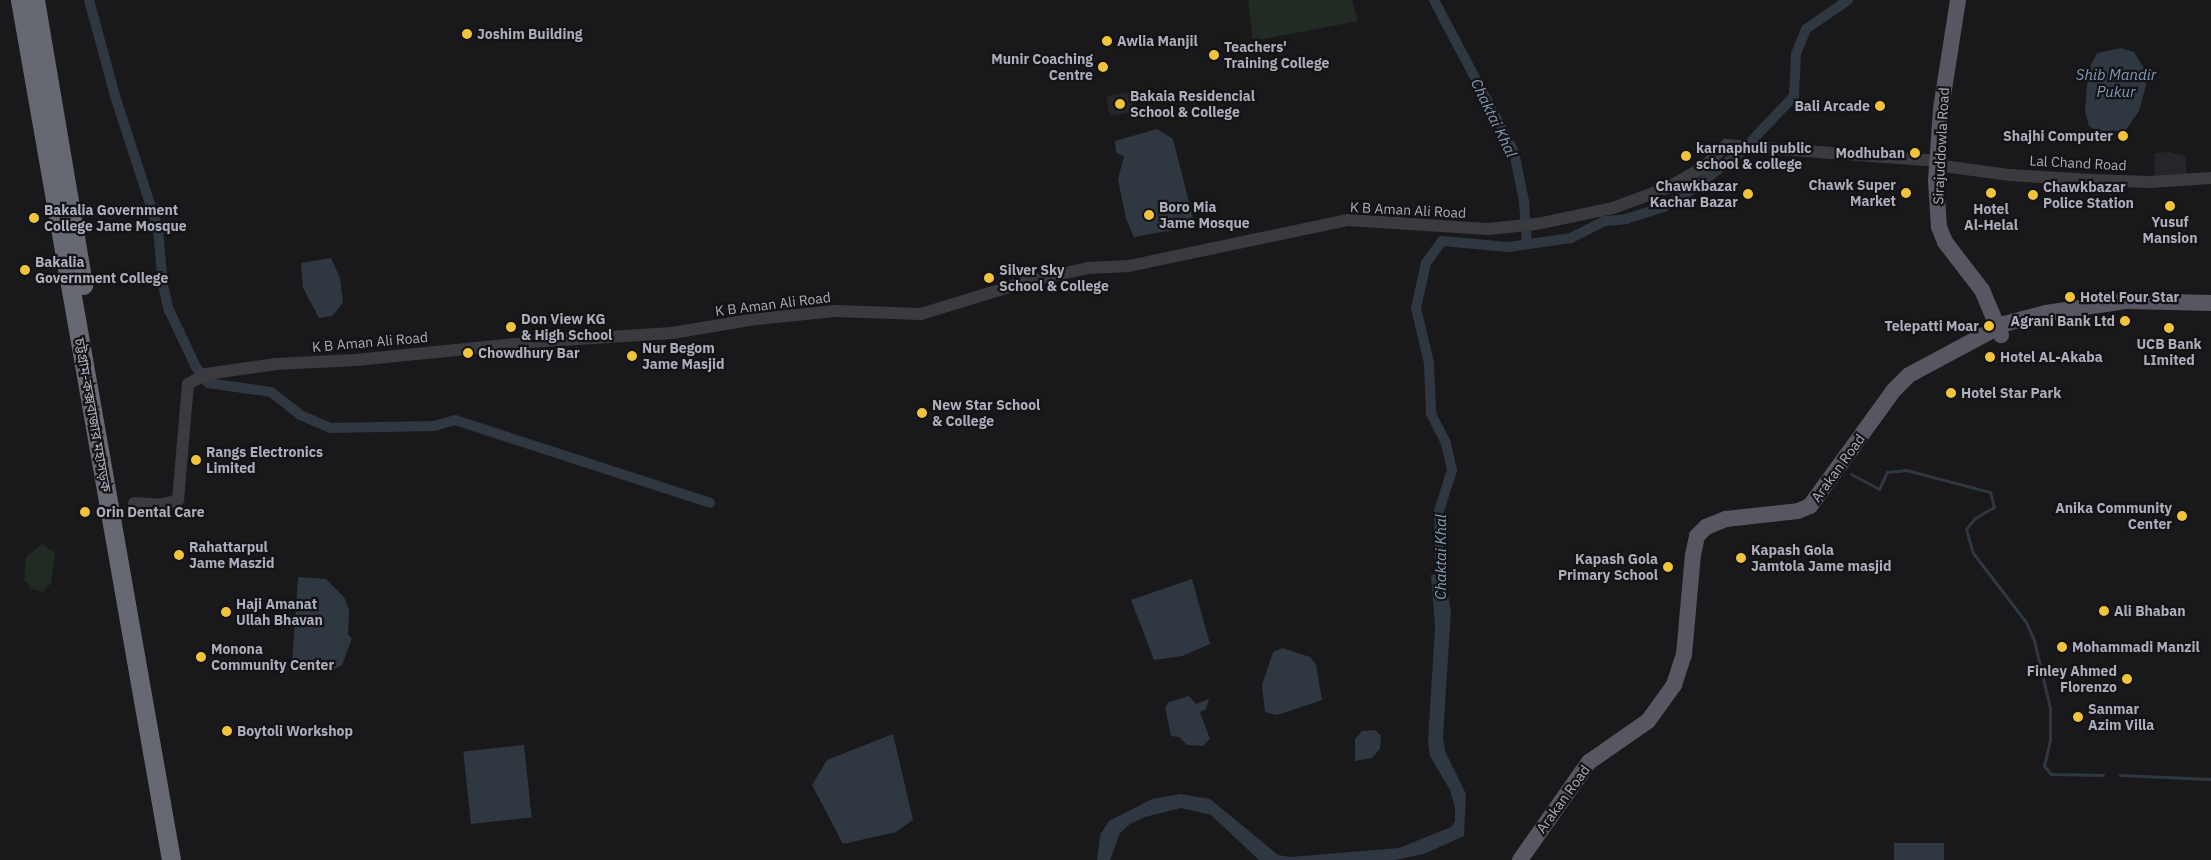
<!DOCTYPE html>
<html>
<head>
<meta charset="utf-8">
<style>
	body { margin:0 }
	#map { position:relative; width:2211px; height:860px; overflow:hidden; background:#19191c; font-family:"IBM Plex Sans","Noto Sans Bengali",sans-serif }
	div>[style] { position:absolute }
	.built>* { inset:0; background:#262529; transform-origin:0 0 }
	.green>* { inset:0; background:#212a23 }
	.water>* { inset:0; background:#2f3740; transform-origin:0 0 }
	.stream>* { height:3px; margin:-1.5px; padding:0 1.5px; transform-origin:1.5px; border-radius:1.5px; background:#2f3740 }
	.canal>* { height:10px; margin:-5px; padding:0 5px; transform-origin:5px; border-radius:5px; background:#2f3740 }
	.minor>* { height:12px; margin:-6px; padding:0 6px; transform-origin:6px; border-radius:6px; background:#3a3b41 }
	.major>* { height:16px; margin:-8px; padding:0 8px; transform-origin:8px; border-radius:8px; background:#565760 }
	.highway>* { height:19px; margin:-9.5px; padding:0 9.5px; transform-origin:9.5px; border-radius:9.5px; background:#666872 }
	.dots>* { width:14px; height:14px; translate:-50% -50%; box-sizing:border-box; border:2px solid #141417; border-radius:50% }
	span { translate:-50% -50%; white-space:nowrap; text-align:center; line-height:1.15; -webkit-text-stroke:4.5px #141417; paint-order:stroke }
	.poi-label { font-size:14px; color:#acafbb; font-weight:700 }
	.left { translate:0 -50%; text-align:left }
	.right { translate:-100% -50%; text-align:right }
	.street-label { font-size:14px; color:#acafbb }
	.water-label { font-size:15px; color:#839ab6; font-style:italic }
</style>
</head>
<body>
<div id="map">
	<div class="built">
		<i style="left:1131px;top:92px;width:20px;height:25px;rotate:81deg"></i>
		<i style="clip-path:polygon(2169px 152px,2186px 156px,2186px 177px,2154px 178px,2155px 153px)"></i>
	</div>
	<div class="green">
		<i style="clip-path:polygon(1248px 0,1352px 0,1358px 21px,1253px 41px)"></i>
		<i style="clip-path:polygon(42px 544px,55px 553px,51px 583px,43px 592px,32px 589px,24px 580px,26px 557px)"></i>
	</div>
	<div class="water">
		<i style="clip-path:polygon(2121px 48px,2134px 52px,2145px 70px,2146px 85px,2139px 111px,2125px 131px,2097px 131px,2089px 126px,2085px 111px,2088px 71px,2097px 53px)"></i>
		<i style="clip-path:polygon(1157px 129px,1173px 139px,1195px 226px,1134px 237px,1126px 219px,1118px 179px,1124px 157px,1116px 152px,1115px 141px)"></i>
		<i style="clip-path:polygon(331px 258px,340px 278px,343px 303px,332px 316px,319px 318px,303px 288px,301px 263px)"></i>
		<i style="clip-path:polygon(1444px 574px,1451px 611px,1443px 737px,1445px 751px,1466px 794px,1464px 836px,1424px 854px,1395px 860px,1259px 860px,1211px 815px,1181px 808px,1145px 817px,1130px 824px,1120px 833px,1110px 860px,1097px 860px,1100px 835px,1109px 821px,1152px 799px,1180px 794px,1210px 799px,1278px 855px,1290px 857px,1399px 848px,1451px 827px,1455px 821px,1455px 807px,1450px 790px,1430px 756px,1428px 741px,1435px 627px,1431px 575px)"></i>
		<i style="clip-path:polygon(298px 577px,326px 579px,344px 597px,349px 609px,348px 635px,352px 638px,342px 665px,329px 672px,292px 665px)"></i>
		<i style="clip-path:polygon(1192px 579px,1210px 644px,1182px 656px,1154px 660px,1131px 600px)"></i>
		<i style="clip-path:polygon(1282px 648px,1310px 657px,1316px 665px,1322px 700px,1277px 715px,1265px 712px,1262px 685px,1273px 652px)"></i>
		<i style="clip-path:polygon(1189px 696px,1196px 704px,1209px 699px,1206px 709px,1200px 712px,1210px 739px,1203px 746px,1187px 745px,1179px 737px,1171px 736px,1165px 707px,1169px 702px)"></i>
		<i style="clip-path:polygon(1375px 730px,1381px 736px,1380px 749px,1372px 758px,1355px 761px,1355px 739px,1362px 731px)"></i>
		<i style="clip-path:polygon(893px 734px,913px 820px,896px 832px,843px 844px,812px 785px,827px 760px)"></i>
		<i style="left:524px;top:745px;width:73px;height:61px;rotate:84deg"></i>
		<i style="left:1944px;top:843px;width:17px;height:50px;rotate:90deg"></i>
	</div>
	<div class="stream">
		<i style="left:1851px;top:474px;width:32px;rotate:28deg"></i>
		<i style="left:1879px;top:489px;width:19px;rotate:-65deg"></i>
		<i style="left:1887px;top:472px;width:19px;rotate:-6deg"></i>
		<i style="left:1906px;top:470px;width:87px;rotate:14.7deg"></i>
		<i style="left:1990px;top:492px;width:16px;rotate:75deg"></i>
		<i style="left:1994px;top:507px;width:22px;rotate:150deg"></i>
		<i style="left:1975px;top:518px;width:14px;rotate:129deg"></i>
		<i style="left:1966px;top:529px;width:25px;rotate:74deg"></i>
		<i style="left:1973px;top:553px;width:87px;rotate:52.5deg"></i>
		<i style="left:2026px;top:622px;width:20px;rotate:66deg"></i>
		<i style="left:2034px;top:640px;width:70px;rotate:76.8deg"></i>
		<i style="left:2050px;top:708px;width:32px;rotate:90deg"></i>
		<i style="left:2050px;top:740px;width:27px;rotate:103deg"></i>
		<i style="left:2044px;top:766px;width:11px;rotate:49deg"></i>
		<i style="left:2051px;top:774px;width:52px;rotate:1.1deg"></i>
		<i style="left:2120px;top:775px;width:91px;rotate:2.5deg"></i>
	</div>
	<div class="canal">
		<i style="left:89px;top:0;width:99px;rotate:74.8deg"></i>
		<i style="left:115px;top:96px;width:139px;rotate:72deg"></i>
		<i style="left:158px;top:228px;width:57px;rotate:85deg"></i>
		<i style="left:163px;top:285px;width:26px;rotate:77deg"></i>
		<i style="left:169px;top:310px;width:63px;rotate:64.7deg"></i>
		<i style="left:196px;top:367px;width:20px;rotate:53deg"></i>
		<i style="left:208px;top:383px;width:64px;rotate:8.1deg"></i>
		<i style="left:271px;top:392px;width:37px;rotate:38deg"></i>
		<i style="left:300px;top:415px;width:33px;rotate:23deg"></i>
		<i style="left:330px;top:428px;width:104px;rotate:-1.1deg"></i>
		<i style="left:434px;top:426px;width:22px;rotate:-16deg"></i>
		<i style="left:455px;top:420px;width:268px;rotate:18deg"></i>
		<i style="left:1434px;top:0;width:172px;rotate:62.2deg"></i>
		<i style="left:1514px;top:152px;width:50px;rotate:78.5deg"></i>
		<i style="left:1524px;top:201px;width:43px;rotate:86deg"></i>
		<i style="left:1441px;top:586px;width:75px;rotate:-91.5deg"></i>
		<i style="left:1439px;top:511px;width:43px;rotate:-72.4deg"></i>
		<i style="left:1452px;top:470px;width:28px;rotate:-103deg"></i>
		<i style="left:1446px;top:443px;width:34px;rotate:-117deg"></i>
		<i style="left:1431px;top:413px;width:50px;rotate:-92.3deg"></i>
		<i style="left:1429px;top:363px;width:57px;rotate:-103.3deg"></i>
		<i style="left:1416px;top:308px;width:46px;rotate:-77.5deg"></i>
		<i style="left:1426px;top:263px;width:27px;rotate:-54deg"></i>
		<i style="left:1442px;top:241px;width:66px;rotate:5.2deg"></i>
		<i style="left:1508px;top:247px;width:64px;rotate:-8.1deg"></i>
		<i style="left:1571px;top:238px;width:38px;rotate:-27deg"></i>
		<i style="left:1605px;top:221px;width:21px;rotate:-5deg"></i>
		<i style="left:1626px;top:219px;width:40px;rotate:-18deg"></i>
		<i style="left:1664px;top:207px;width:36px;rotate:-32deg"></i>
		<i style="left:1694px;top:188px;width:61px;rotate:-37.6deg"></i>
		<i style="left:1742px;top:151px;width:76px;rotate:-46.6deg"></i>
		<i style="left:1794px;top:96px;width:42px;rotate:-87.3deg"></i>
		<i style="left:1796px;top:54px;width:27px;rotate:-68deg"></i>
		<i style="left:1806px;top:29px;width:51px;rotate:-34.6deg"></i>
	</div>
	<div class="minor">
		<i style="left:1943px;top:166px;width:68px;rotate:7.7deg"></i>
		<i style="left:2010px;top:175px;width:80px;rotate:3.6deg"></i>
		<i style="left:2090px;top:180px;width:60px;rotate:1.9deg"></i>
		<i style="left:2150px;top:182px;width:61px;rotate:-3.8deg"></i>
		<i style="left:134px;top:503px;width:26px;rotate:4deg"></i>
		<i style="left:160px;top:505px;width:19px;rotate:-16deg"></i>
		<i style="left:178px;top:500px;width:116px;rotate:-85.1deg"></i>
		<i style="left:188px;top:384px;width:21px;rotate:-29deg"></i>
		<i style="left:206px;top:374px;width:71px;rotate:-8.1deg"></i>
		<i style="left:276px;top:364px;width:80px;rotate:-2.9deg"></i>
		<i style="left:356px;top:360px;width:192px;rotate:-5.7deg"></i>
		<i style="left:547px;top:341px;width:125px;rotate:-3.7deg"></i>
		<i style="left:672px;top:333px;width:86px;rotate:-9.4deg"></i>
		<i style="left:757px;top:319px;width:79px;rotate:-5.8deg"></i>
		<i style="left:836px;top:311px;width:85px;rotate:2deg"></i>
		<i style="left:921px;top:314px;width:116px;rotate:-17deg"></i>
		<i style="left:1032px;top:280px;width:57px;rotate:-12.1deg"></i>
		<i style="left:1088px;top:268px;width:41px;rotate:-2.8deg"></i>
		<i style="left:1129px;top:266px;width:224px;rotate:-11.9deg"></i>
		<i style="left:1348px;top:220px;width:140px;rotate:3.7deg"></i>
		<i style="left:1488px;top:229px;width:49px;rotate:-5.8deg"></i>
		<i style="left:1537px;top:224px;width:78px;rotate:-11.9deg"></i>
		<i style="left:1613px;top:208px;width:58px;rotate:-20.3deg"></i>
		<i style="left:1667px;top:188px;width:43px;rotate:-29.6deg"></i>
		<i style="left:1704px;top:167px;width:31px;rotate:-45deg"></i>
		<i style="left:1726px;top:145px;width:213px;rotate:4.3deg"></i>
	</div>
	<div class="major">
		<i style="left:1958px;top:0;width:110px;rotate:98.9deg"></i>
		<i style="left:1941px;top:109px;width:72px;rotate:94deg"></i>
		<i style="left:1936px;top:181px;width:46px;rotate:86.3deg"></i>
		<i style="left:1939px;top:227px;width:16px;rotate:68deg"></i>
		<i style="left:1945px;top:242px;width:61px;rotate:52.4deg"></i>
		<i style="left:1982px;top:290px;width:49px;rotate:67.1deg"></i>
		<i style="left:1520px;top:860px;width:120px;rotate:-54.9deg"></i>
		<i style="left:1589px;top:762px;width:72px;rotate:-34.8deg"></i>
		<i style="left:1648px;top:721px;width:44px;rotate:-54.2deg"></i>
		<i style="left:1674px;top:685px;width:32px;rotate:-72deg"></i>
		<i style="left:1684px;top:655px;width:100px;rotate:-84.9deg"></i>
		<i style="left:1693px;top:555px;width:19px;rotate:-78deg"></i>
		<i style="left:1697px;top:536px;width:13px;rotate:-45deg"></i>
		<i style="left:1706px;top:527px;width:22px;rotate:-22deg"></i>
		<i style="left:1726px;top:519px;width:72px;rotate:-6.3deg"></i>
		<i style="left:1798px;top:511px;width:13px;rotate:-23deg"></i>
		<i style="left:1810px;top:506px;width:143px;rotate:-54.1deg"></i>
		<i style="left:1894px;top:390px;width:21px;rotate:-45deg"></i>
		<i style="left:1909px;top:375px;width:108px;rotate:-28.2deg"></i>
		<i style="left:2004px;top:324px;width:43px;rotate:-14.7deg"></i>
		<i style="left:2046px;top:313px;width:80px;rotate:-8.6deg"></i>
		<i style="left:2125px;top:301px;width:86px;rotate:1.3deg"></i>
	</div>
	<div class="highway">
		<i style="left:20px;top:0;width:873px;rotate:80.04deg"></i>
		<i style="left:35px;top:0;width:289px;rotate:80.4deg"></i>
	</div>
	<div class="dots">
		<i style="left:467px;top:34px;background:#f2c43b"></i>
		<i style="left:1107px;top:41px;background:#f2c43b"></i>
		<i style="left:1214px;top:55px;background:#f2c43b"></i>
		<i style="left:1103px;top:67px;background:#f2c43b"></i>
		<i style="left:1120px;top:104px;background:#f2c43b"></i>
		<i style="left:1880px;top:106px;background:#f2c43b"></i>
		<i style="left:2123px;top:136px;background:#f2c43b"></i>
		<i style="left:1915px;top:153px;background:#f2c43b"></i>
		<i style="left:1686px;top:156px;background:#f2c43b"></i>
		<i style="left:1906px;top:193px;background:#f2c43b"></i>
		<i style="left:1991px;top:193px;background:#f2c43b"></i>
		<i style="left:1748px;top:194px;background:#f2c43b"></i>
		<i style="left:2033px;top:195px;background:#f2c43b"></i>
		<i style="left:2170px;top:206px;background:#f2c43b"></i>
		<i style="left:1149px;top:215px;background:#f2c43b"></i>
		<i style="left:34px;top:218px;background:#f2c43b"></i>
		<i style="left:25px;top:270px;background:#f2c43b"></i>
		<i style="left:989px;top:278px;background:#f2c43b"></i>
		<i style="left:2070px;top:297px;background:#f2c43b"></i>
		<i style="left:2125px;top:321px;background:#f2c43b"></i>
		<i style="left:1989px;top:326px;background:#f2c43b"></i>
		<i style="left:511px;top:327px;background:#f2c43b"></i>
		<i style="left:2169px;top:328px;background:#f2c43b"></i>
		<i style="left:468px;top:353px;background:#f2c43b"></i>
		<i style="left:632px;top:356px;background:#f2c43b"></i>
		<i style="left:1990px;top:357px;background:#f2c43b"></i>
		<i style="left:1951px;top:393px;background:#f2c43b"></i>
		<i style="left:922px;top:413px;background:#f2c43b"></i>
		<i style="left:196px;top:460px;background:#f2c43b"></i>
		<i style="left:85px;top:512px;background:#f2c43b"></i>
		<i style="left:2182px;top:516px;background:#f2c43b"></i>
		<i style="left:179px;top:555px;background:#f2c43b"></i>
		<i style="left:1741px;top:558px;background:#f2c43b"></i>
		<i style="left:1668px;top:567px;background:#f2c43b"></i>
		<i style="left:2104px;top:611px;background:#f2c43b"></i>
		<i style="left:226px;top:612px;background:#f2c43b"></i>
		<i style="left:2062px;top:647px;background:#f2c43b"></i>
		<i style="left:201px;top:657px;background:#f2c43b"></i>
		<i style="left:2127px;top:679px;background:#f2c43b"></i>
		<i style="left:2078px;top:717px;background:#f2c43b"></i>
		<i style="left:227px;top:731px;background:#f2c43b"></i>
	</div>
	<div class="poi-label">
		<span class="left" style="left:477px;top:34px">Joshim Building</span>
		<span class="left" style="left:1117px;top:41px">Awlia Manjil</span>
		<span class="left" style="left:1224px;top:55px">Teachers'<br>Training College</span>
		<span class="right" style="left:1093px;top:67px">Munir Coaching<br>Centre</span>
		<span class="left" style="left:1130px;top:104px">Bakaia Residencial<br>School &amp; College</span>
		<span class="right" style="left:1870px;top:106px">Bali Arcade</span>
		<span class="right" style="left:2113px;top:136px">Shajhi Computer</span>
		<span class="left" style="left:1696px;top:156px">karnaphuli public<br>school &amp; college</span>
		<span class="right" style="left:1905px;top:153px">Modhuban</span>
		<span class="right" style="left:1896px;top:193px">Chawk Super<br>Market</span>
		<span class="right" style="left:1738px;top:194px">Chawkbazar<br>Kachar Bazar</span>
		<span class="left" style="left:2043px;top:195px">Chawkbazar<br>Police Station</span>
		<span class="left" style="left:1159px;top:215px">Boro Mia<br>Jame Mosque</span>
		<span style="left:1991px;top:217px">Hotel<br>Al-Helal</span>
		<span class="left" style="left:44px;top:218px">Bakalia Government<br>College Jame Mosque</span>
		<span style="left:2170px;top:230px">Yusuf<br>Mansion</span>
		<span class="left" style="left:35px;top:270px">Bakalia<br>Government College</span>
		<span class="left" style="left:999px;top:278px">Silver Sky<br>School &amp; College</span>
		<span class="left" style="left:2080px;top:297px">Hotel Four Star</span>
		<span class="left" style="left:521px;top:327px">Don View KG<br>&amp; High School</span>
		<span class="right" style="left:2115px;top:321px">Agrani Bank Ltd</span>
		<span class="right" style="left:1979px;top:326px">Telepatti Moar</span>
		<span style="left:2169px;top:352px">UCB Bank<br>LImited</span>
		<span class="left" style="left:642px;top:356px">Nur Begom<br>Jame Masjid</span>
		<span class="left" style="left:478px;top:353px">Chowdhury Bar</span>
		<span class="left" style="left:2000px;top:357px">Hotel AL-Akaba</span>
		<span class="left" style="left:1961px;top:393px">Hotel Star Park</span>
		<span class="left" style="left:932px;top:413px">New Star School<br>&amp; College</span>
		<span class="left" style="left:206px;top:460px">Rangs Electronics<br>Limited</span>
		<span class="right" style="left:2172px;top:516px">Anika Community<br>Center</span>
		<span class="left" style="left:96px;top:512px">Orin Dental Care</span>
		<span class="left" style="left:189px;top:555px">Rahattarpul<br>Jame Maszid</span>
		<span class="left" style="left:1751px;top:558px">Kapash Gola<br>Jamtola Jame masjid</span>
		<span class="right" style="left:1658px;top:567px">Kapash Gola<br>Primary School</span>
		<span class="left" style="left:236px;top:612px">Haji Amanat<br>Ullah Bhavan</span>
		<span class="left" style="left:2114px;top:611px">Ali Bhaban</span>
		<span class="left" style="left:2072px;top:647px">Mohammadi Manzil</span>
		<span class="left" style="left:211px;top:657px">Monona<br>Community Center</span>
		<span class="right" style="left:2117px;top:679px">Finley Ahmed<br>Florenzo</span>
		<span class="left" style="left:2088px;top:717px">Sanmar<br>Azim Villa</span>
		<span class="left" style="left:237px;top:731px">Boytoli Workshop</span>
	</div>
	<div class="street-label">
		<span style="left:1941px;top:146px;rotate:-87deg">Sirajuddowla Road</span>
		<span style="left:2078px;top:163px;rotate:3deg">Lal Chand Road</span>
		<span style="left:1408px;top:210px;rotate:3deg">K B Aman Ali Road</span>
		<span style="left:773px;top:304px;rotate:-7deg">K B Aman Ali Road</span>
		<span style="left:370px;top:342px;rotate:-5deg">K B Aman Ali Road</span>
		<span style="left:93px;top:415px;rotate:80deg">চট্টগ্রাম-কক্সবাজার মহাসড়ক</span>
		<span style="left:1838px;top:468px;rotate:-54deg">Arakan Road</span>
		<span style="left:1563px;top:799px;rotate:-54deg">Arakan Road</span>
	</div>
	<div class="water-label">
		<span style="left:2116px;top:83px">Shib Mandir<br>Pukur</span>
		<span style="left:1494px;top:118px;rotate:64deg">Chaktai Khal</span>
		<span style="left:1441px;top:557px;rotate:-90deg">Chaktai Khal</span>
	</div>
</div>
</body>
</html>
